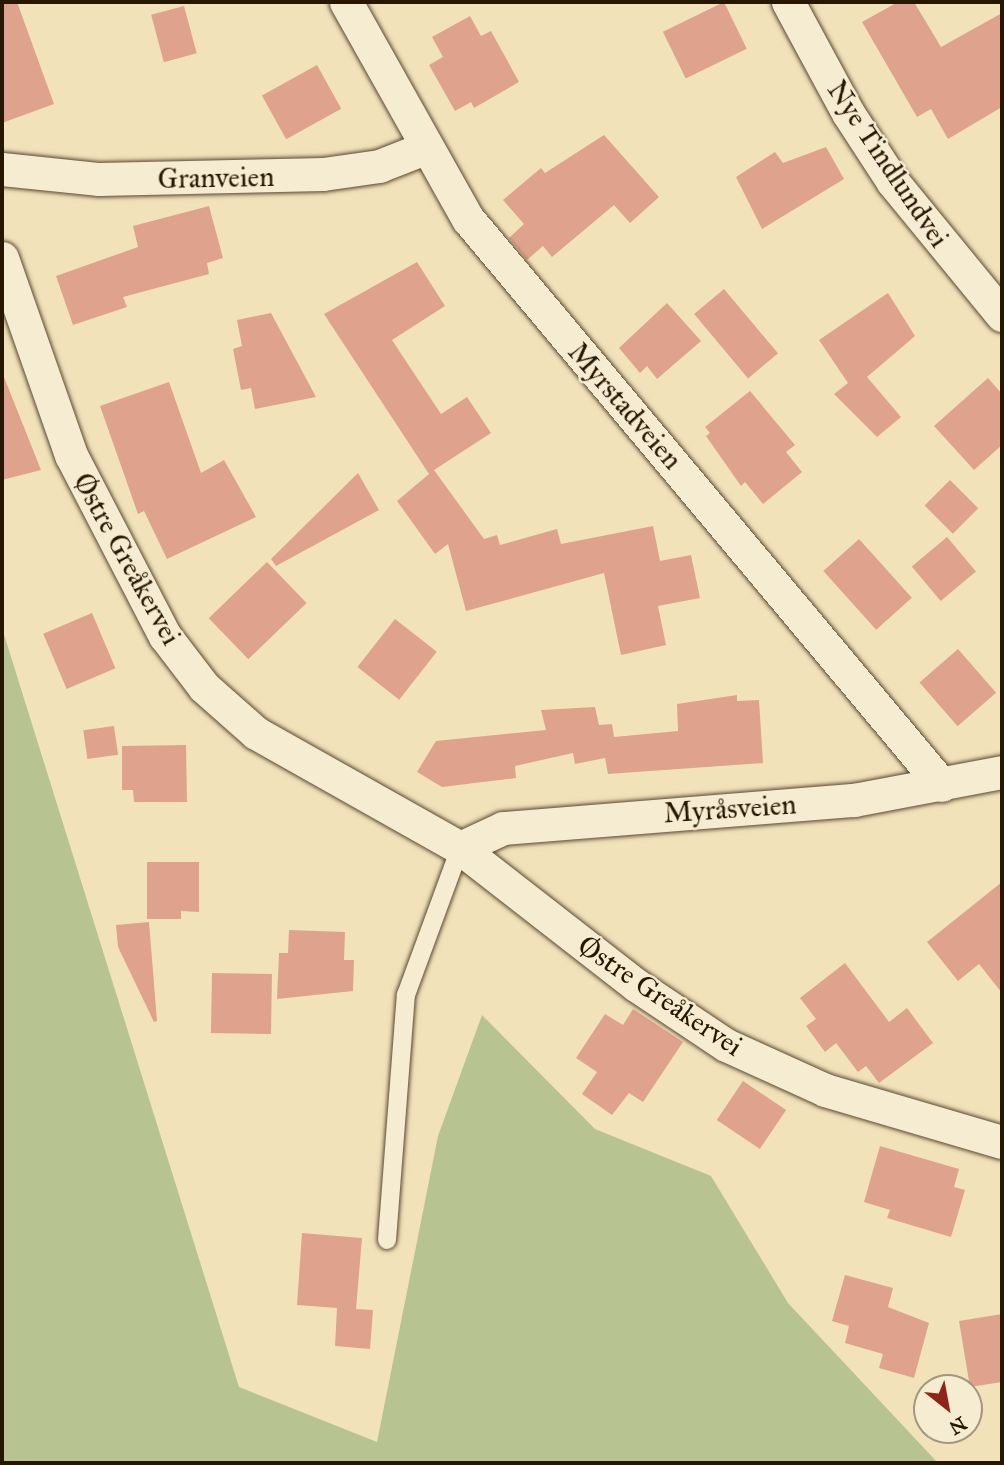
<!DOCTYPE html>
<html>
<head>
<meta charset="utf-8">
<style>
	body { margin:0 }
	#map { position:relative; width:1004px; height:1465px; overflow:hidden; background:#f1e2ba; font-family:"IM FELL Great Primer",serif }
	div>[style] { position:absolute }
	.green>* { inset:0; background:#b7c492 }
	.building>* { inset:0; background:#dfa38d; transform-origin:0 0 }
	.roads { filter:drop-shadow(0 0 2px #5a4930) drop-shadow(0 0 2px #5a4930) }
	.lane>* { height:18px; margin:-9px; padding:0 9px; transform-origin:9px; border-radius:9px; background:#f6ecd2 }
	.street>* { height:33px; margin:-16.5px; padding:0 16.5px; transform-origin:16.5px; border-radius:16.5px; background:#f6ecd2 }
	span { translate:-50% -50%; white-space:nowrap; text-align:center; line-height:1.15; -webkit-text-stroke:5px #f6ecd2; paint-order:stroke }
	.street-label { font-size:28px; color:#271602 }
	.frame { position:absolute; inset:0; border:4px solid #271602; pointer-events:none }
	.north { position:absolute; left:913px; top:1374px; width:70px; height:70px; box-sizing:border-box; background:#f6ecd2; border:2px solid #a3967f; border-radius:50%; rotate:149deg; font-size:19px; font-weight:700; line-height:28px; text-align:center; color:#271602 }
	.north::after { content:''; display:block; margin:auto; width:24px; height:32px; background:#8f2418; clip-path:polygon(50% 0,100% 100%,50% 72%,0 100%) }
</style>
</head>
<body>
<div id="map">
	<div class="green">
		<i style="clip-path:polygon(2px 628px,239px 1387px,377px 1442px,438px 1136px,482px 1015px,595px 1129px,711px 1176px,788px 1303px,938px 1463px,2px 1463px)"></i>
	</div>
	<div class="building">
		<i style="clip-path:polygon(2px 2px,17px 2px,54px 104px,2px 123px)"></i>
		<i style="left:724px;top:2px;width:52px;height:68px;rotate:64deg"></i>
		<i style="clip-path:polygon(898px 2px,914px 2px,941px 47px,1002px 13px,1002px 107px,948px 139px,931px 109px,917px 117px,862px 22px)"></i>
		<i style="left:184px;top:6px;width:49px;height:34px;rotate:75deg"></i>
		<i style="clip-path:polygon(470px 16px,481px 36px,491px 31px,519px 82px,474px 108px,471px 102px,455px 111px,429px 65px,443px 57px,432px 37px)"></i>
		<i style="left:317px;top:65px;width:50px;height:63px;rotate:61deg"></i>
		<i style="clip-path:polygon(604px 135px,659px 197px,630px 223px,614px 205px,552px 257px,543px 246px,527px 260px,509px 238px,524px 224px,503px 200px,541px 168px,545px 173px)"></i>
		<i style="clip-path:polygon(826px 147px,844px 179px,762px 229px,736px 177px,775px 152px,783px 163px)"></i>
		<i style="clip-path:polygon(209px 206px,223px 258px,207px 263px,209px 274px,123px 297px,127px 307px,73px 325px,56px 276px,138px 247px,133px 226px)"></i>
		<i style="clip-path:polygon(417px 262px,445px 306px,392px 340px,441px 414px,467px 397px,491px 433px,434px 470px,484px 539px,497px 535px,500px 545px,557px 529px,561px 544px,653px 526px,660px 561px,691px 555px,700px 598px,658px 606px,666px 645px,621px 655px,604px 573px,466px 611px,448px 544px,435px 554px,397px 501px,429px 474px,324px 314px)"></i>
		<i style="left:724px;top:289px;width:84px;height:39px;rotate:50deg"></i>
		<i style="clip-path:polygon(888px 293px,915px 336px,867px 377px,901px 417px,877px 437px,834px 394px,848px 383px,819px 340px)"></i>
		<i style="clip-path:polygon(667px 303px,701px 341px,657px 379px,647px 366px,640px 373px,619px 348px)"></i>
		<i style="clip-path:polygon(271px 313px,316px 397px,255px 409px,251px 388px,241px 390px,233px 349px,242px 346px,237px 320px)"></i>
		<i style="clip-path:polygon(2px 372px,41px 470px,2px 480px)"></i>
		<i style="clip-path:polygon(988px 378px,1002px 394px,1002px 445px,974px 470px,934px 426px)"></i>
		<i style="clip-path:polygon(169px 382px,201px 473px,224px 460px,256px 517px,167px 559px,144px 511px,138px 514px,100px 406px)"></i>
		<i style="clip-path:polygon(750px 391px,795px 445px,786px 452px,802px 472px,763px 504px,745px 482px,741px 486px,706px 436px,710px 433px,705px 427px)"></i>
		<i style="clip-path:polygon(358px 473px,379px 510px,276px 566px,271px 559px)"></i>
		<i style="left:950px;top:480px;width:40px;height:36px;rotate:45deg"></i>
		<i style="left:947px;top:537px;width:45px;height:46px;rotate:50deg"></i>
		<i style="left:859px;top:539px;width:79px;height:48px;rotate:48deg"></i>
		<i style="left:267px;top:562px;width:57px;height:81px;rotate:46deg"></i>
		<i style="left:92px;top:613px;width:60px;height:53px;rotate:67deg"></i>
		<i style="left:395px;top:619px;width:53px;height:61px;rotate:38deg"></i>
		<i style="left:958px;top:649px;width:58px;height:51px;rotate:49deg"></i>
		<i style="clip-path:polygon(737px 695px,737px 701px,759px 700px,763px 763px,608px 774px,605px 758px,575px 764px,573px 753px,515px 766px,516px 778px,442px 787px,417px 772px,436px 741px,546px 730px,541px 710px,595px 707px,599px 725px,612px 724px,614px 737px,678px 731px,677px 704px)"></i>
		<i style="left:114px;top:726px;width:29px;height:31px;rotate:82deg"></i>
		<i style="clip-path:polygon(186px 745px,187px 802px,134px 802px,133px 790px,122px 790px,122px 746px)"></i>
		<i style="clip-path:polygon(147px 862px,199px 862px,199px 912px,181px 911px,181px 919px,147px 919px)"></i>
		<i style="clip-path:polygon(1002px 882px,1002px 993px,979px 964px,958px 981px,927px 942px)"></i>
		<i style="clip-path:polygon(149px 922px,157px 1021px,154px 1022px,118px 947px,116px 925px)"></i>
		<i style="clip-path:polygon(289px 930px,345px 932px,344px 960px,354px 960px,353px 991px,277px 999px,279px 953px,288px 953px)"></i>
		<i style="clip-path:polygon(845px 963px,889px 1022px,907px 1008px,933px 1043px,879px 1083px,866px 1066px,858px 1072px,836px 1043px,825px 1052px,806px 1026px,816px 1019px,800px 998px)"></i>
		<i style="left:212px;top:973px;width:60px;height:60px;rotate:1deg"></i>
		<i style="clip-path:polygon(633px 1009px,683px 1042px,643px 1102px,629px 1093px,612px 1115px,582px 1094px,597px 1072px,576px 1058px,605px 1014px,623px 1025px)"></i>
		<i style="left:743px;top:1081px;width:52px;height:47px;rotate:34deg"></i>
		<i style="clip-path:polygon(880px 1146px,959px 1169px,954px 1187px,965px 1190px,951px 1237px,887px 1218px,890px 1210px,864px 1202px)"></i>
		<i style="clip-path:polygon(302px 1233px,362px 1238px,356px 1309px,373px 1310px,370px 1349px,335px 1346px,337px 1308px,297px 1305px)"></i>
		<i style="clip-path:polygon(845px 1275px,893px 1288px,888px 1307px,929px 1323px,914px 1378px,879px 1368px,883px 1354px,845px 1343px,849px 1326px,832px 1321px)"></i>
		<i style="clip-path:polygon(1002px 1314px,1002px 1382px,970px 1387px,959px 1321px)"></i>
	</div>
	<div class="roads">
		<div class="lane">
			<i style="left:387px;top:1240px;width:246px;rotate:-85.6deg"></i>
			<i style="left:406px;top:995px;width:157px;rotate:-69.8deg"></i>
		</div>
		<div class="street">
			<i style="left:346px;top:2px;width:249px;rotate:60.7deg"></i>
			<i style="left:468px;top:219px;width:738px;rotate:50.06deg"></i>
			<i style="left:788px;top:2px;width:126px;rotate:61.6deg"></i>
			<i style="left:848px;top:113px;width:82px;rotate:56.9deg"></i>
			<i style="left:893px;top:182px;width:172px;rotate:50.7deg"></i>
			<i style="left:2px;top:169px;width:98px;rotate:5.9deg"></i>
			<i style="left:99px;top:179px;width:224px;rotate:-1.3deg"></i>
			<i style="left:323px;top:174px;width:57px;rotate:-8.1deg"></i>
			<i style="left:379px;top:166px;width:49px;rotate:-21.4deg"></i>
			<i style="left:2px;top:258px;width:209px;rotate:70.7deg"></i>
			<i style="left:71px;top:455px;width:204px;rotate:62.6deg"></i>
			<i style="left:165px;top:636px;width:64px;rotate:52.6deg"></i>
			<i style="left:204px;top:687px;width:69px;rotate:41.5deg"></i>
			<i style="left:256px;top:733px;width:234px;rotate:29.4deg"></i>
			<i style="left:460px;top:848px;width:223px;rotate:37.9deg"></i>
			<i style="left:636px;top:985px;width:108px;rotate:33.7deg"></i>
			<i style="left:726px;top:1045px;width:109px;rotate:24.4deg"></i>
			<i style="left:825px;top:1090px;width:184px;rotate:16.4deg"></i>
			<i style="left:460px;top:848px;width:47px;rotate:-24.9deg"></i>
			<i style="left:503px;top:828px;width:352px;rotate:-4.6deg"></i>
			<i style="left:854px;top:800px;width:151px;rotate:-10.7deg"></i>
		</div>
	</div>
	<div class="street-label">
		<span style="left:888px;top:164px;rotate:56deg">Nye Tindlundvei</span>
		<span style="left:216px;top:178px;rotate:-1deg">Granveien</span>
		<span style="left:625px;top:406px;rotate:49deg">Myrstadveien</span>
		<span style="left:127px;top:559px;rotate:61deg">Østre Greåkervei</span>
		<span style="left:730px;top:809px;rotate:-4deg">Myråsveien</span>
		<span style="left:660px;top:996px;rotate:34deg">Østre Greåkervei</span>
	</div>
	<div class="frame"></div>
	<div class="north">N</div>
</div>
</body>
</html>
